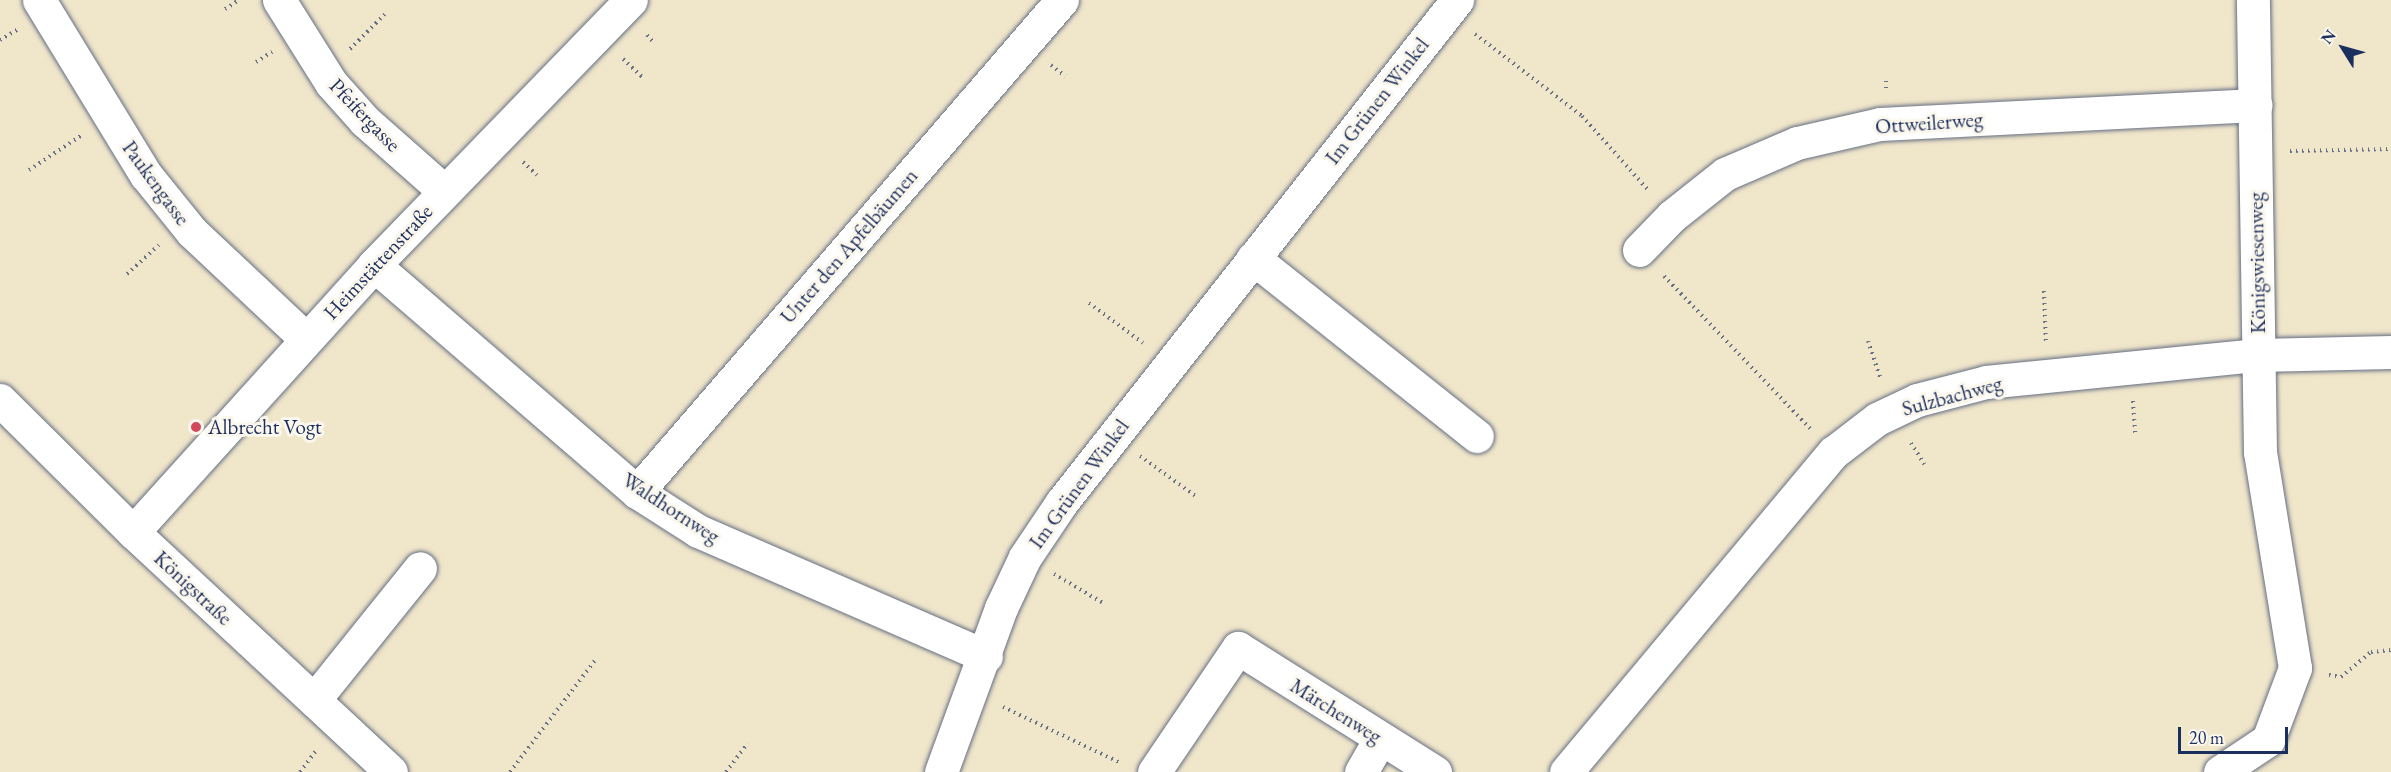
<!DOCTYPE html>
<html>
<head>
<meta charset="utf-8">
<style>
	body { margin:0 }
	#map { position:relative; width:2391px; height:772px; overflow:hidden; background:#f0e6ca; font-family:"EB Garamond",serif }
	div>[style] { position:absolute }
	.path>* { height:4px; margin-top:-2px; transform-origin:0; background:repeating-linear-gradient(90deg,#666f84 0 1.5px,transparent 0 6px) }
	.roads { filter:drop-shadow(0 0 2px #666f84) drop-shadow(0 0 2px #666f84) }
	.minor>* { height:33px; margin:-16.5px; padding:0 16.5px; transform-origin:16.5px; border-radius:16.5px; background:#fff }
	.dots>* { width:16px; height:16px; translate:-50% -50%; box-sizing:border-box; border:3px solid #fbf7ec; border-radius:50% }
	span { translate:-50% -50%; white-space:nowrap; text-align:center; line-height:1.15; -webkit-text-stroke:6px #fbf7ec; paint-order:stroke }
	.street-label { font-size:21px; color:#1b2f5e }
	.poi-label { font-size:21px; color:#1b2f5e }
	.left { translate:0 -50%; text-align:left }
	.north { position:absolute; left:2313px; top:18px; width:60px; height:60px; -webkit-text-stroke:4px #fbf7ec; paint-order:stroke; rotate:307deg; font-size:16px; font-weight:700; line-height:24px; text-align:center; color:#1b2f5e }
	.north::after { content:''; display:block; margin:auto; width:21px; height:27px; background:#1b2f5e; clip-path:polygon(50% 0,100% 100%,50% 72%,0 100%) }
	.scale { position:absolute; left:2178px; top:727px; width:110px; height:27px; box-sizing:border-box; border:3px solid #1b2f5e; border-top:0; padding-left:8px; font-size:18px; line-height:21px; white-space:nowrap; color:#1b2f5e; -webkit-text-stroke:4px #fbf7ec; paint-order:stroke }
</style>
</head>
<body>
<div id="map">
	<div class="path">
		<i style="left:225px;top:9px;width:17px;rotate:-33deg"></i>
		<i style="left:1475px;top:34px;width:135px;rotate:37.5deg"></i>
		<i style="left:1582px;top:116px;width:101px;rotate:48.2deg"></i>
		<i style="left:647px;top:35px;width:11px;rotate:49deg"></i>
		<i style="left:0;top:40px;width:21px;rotate:-31deg"></i>
		<i style="left:350px;top:49px;width:49px;rotate:-45deg"></i>
		<i style="left:623px;top:59px;width:26px;rotate:43deg"></i>
		<i style="left:256px;top:62px;width:19px;rotate:-32deg"></i>
		<i style="left:1051px;top:65px;width:18px;rotate:38deg"></i>
		<i style="left:1886px;top:81px;width:9px;rotate:90deg"></i>
		<i style="left:2290px;top:151px;width:101px;rotate:-1.1deg"></i>
		<i style="left:523px;top:162px;width:19px;rotate:43deg"></i>
		<i style="left:29px;top:170px;width:64px;rotate:-33.4deg"></i>
		<i style="left:127px;top:274px;width:43px;rotate:-42.2deg"></i>
		<i style="left:1664px;top:276px;width:211px;rotate:46.2deg"></i>
		<i style="left:2044px;top:291px;width:51px;rotate:87.8deg"></i>
		<i style="left:1089px;top:303px;width:67px;rotate:36.5deg"></i>
		<i style="left:1868px;top:341px;width:41px;rotate:71.6deg"></i>
		<i style="left:2133px;top:401px;width:32px;rotate:86deg"></i>
		<i style="left:1911px;top:443px;width:25px;rotate:58deg"></i>
		<i style="left:1140px;top:456px;width:70px;rotate:35.7deg"></i>
		<i style="left:1054px;top:574px;width:57px;rotate:30.6deg"></i>
		<i style="left:2329px;top:675px;width:12px;rotate:9deg"></i>
		<i style="left:2341px;top:677px;width:39px;rotate:-40deg"></i>
		<i style="left:2371px;top:652px;width:20px;rotate:-6deg"></i>
		<i style="left:1003px;top:707px;width:131px;rotate:25.4deg"></i>
		<i style="left:300px;top:772px;width:26px;rotate:-53deg"></i>
		<i style="left:510px;top:772px;width:142px;rotate:-52.7deg"></i>
		<i style="left:726px;top:772px;width:36px;rotate:-53deg"></i>
	</div>
	<div class="roads">
		<div class="minor">
			<i style="left:39px;top:0;width:205px;rotate:58.6deg"></i>
			<i style="left:146px;top:175px;width:73px;rotate:51.1deg"></i>
			<i style="left:192px;top:232px;width:156px;rotate:43.2deg"></i>
			<i style="left:279px;top:0;width:98px;rotate:57.9deg"></i>
			<i style="left:331px;top:83px;width:51px;rotate:48.2deg"></i>
			<i style="left:365px;top:121px;width:106px;rotate:41.5deg"></i>
			<i style="left:1639px;top:250px;width:47px;rotate:-45.9deg"></i>
			<i style="left:1672px;top:216px;width:68px;rotate:-38.4deg"></i>
			<i style="left:1725px;top:174px;width:78px;rotate:-23.3deg"></i>
			<i style="left:1797px;top:143px;width:85px;rotate:-12.9deg"></i>
			<i style="left:1880px;top:124px;width:376px;rotate:-2.9deg"></i>
			<i style="left:1253px;top:258px;width:286px;rotate:38.5deg"></i>
			<i style="left:374px;top:265px;width:347px;rotate:40.8deg"></i>
			<i style="left:637px;top:492px;width:72px;rotate:32.6deg"></i>
			<i style="left:698px;top:531px;width:314px;rotate:23.5deg"></i>
			<i style="left:0;top:400px;width:187px;rotate:44.8deg"></i>
			<i style="left:133px;top:532px;width:352px;rotate:42.9deg"></i>
			<i style="left:637px;top:492px;width:650px;rotate:-49.18deg"></i>
			<i style="left:133px;top:532px;width:360px;rotate:-47.9deg"></i>
			<i style="left:374px;top:265px;width:369px;rotate:-45.9deg"></i>
			<i style="left:314px;top:700px;width:169px;rotate:-51.2deg"></i>
			<i style="left:941px;top:772px;width:175px;rotate:-69.9deg"></i>
			<i style="left:1001px;top:608px;width:56px;rotate:-64.8deg"></i>
			<i style="left:1025px;top:557px;width:66px;rotate:-56.1deg"></i>
			<i style="left:1062px;top:502px;width:639px;rotate:-51.8deg"></i>
			<i style="left:1154px;top:772px;width:150px;rotate:-55.9deg"></i>
			<i style="left:1238px;top:648px;width:233px;rotate:32.2deg"></i>
			<i style="left:1361px;top:772px;width:38px;rotate:-60deg"></i>
			<i style="left:1566px;top:772px;width:417px;rotate:-50.1deg"></i>
			<i style="left:1834px;top:452px;width:54px;rotate:-37.5deg"></i>
			<i style="left:1877px;top:419px;width:44px;rotate:-25.4deg"></i>
			<i style="left:1917px;top:400px;width:71px;rotate:-14.6deg"></i>
			<i style="left:1986px;top:382px;width:273px;rotate:-5.7deg"></i>
			<i style="left:2258px;top:355px;width:133px;rotate:-1.3deg"></i>
			<i style="left:2220px;top:772px;width:58px;rotate:-33.7deg"></i>
			<i style="left:2268px;top:740px;width:77px;rotate:-69.4deg"></i>
			<i style="left:2295px;top:668px;width:219px;rotate:-99.2deg"></i>
			<i style="left:2260px;top:452px;width:452px;rotate:-90.9deg"></i>
		</div>
	</div>
	<div class="dots">
		<i style="left:196px;top:427px;background:#d1495b"></i>
	</div>
	<div class="street-label">
		<span style="left:1377px;top:101px;rotate:-52deg">Im Grünen Winkel</span>
		<span style="left:365px;top:115px;rotate:46deg">Pfeifergasse</span>
		<span style="left:1929px;top:123px;rotate:-4deg">Ottweilerweg</span>
		<span style="left:156px;top:183px;rotate:54deg">Paukengasse</span>
		<span style="left:849px;top:246px;rotate:-49deg">Unter den Apfelbäumen</span>
		<span style="left:378px;top:262px;rotate:-47deg">Heimstättenstraße</span>
		<span style="left:2257px;top:263px;rotate:-91deg">Königswiesenweg</span>
		<span style="left:1952px;top:396px;rotate:-15deg">Sulzbachweg</span>
		<span style="left:1079px;top:484px;rotate:-54deg">Im Grünen Winkel</span>
		<span style="left:671px;top:508px;rotate:33deg">Waldhornweg</span>
		<span style="left:193px;top:588px;rotate:43deg">Königstraße</span>
		<span style="left:1336px;top:711px;rotate:32deg">Märchenweg</span>
	</div>
	<div class="poi-label">
		<span class="left" style="left:208px;top:427px">Albrecht Vogt</span>
	</div>
	<div class="north">N</div>
	<div class="scale">20 m</div>
</div>
</body>
</html>
